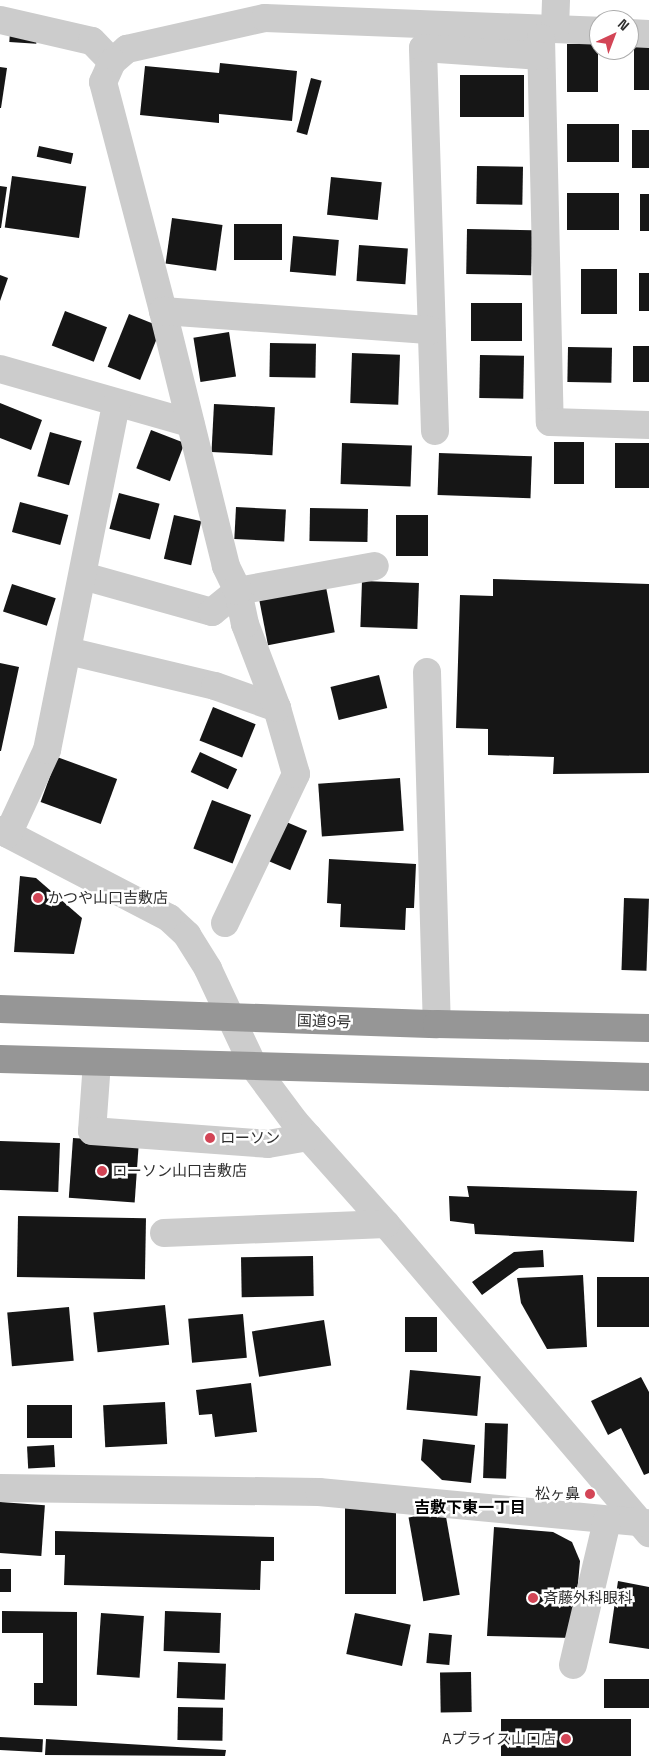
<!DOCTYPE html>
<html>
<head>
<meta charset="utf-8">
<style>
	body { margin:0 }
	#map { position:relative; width:649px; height:1756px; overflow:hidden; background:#fff; font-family:"Space Grotesk","Noto Sans JP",sans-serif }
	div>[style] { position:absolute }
	.building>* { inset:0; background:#161616; transform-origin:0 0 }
	.minor>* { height:28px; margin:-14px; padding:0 14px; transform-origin:14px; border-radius:14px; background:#ccc }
	.highway>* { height:28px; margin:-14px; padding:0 14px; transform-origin:14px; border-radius:14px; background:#969696 }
	.dots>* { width:14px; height:14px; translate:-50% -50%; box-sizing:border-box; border:2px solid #fff; border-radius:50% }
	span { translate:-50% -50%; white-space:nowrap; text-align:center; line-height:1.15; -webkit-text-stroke:5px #fff; paint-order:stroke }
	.poi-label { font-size:15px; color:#2f2f2f }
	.left { translate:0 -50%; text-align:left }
	.right { translate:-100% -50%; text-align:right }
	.street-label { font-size:15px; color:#2f2f2f }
	.neighbourhood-label { font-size:16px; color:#000; font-weight:700 }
	.north { position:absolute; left:589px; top:10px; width:50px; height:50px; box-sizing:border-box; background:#fff; border:1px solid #acacac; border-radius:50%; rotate:43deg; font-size:14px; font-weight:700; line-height:20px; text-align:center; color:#2f2f2f }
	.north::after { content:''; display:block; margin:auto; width:18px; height:22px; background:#d34556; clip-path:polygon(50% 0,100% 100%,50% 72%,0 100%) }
</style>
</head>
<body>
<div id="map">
	<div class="building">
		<i style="left:10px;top:32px;width:27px;height:10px;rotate:4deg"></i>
		<i style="left:634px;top:43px;width:15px;height:47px"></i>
		<i style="left:567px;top:44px;width:31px;height:48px"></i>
		<i style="clip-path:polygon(220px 63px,297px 71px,292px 121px,219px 114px,219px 123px,140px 115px,145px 66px,219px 73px)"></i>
		<i style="clip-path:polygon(0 67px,7px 68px,1px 108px,0 108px)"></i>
		<i style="left:460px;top:75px;width:64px;height:42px"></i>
		<i style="left:311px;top:78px;width:11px;height:56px;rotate:15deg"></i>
		<i style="left:567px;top:124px;width:52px;height:38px"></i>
		<i style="left:632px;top:130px;width:17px;height:38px"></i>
		<i style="left:39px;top:146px;width:35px;height:11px;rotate:12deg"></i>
		<i style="left:477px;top:166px;width:46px;height:38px;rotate:1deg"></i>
		<i style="left:12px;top:176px;width:75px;height:52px;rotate:8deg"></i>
		<i style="left:331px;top:177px;width:51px;height:38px;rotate:6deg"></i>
		<i style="clip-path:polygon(0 186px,7px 187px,1px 228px,0 228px)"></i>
		<i style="left:567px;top:193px;width:52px;height:37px"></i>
		<i style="left:640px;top:194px;width:9px;height:37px"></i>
		<i style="left:172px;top:218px;width:51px;height:46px;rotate:8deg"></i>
		<i style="left:234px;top:224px;width:48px;height:36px"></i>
		<i style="left:467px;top:229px;width:65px;height:45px;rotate:1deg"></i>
		<i style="left:293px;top:236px;width:46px;height:36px;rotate:5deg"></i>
		<i style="left:359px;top:245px;width:49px;height:36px;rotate:4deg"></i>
		<i style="left:581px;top:269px;width:36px;height:45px"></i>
		<i style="left:639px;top:273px;width:10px;height:38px"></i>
		<i style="clip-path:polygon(0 275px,8px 278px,0 301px)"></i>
		<i style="left:471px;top:303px;width:51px;height:38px"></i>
		<i style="left:65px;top:311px;width:45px;height:37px;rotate:21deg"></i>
		<i style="left:129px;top:314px;width:35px;height:57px;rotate:22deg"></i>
		<i style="left:229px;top:332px;width:45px;height:36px;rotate:81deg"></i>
		<i style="left:270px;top:343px;width:46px;height:34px;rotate:1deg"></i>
		<i style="left:633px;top:346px;width:16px;height:36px"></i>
		<i style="left:568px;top:347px;width:44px;height:35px;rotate:1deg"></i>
		<i style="left:352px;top:353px;width:48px;height:50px;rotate:2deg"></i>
		<i style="left:480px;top:355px;width:44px;height:43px;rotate:1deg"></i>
		<i style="clip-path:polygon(0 403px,42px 420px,31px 450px,0 438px)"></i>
		<i style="left:214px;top:404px;width:61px;height:48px;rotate:3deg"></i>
		<i style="left:151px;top:430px;width:36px;height:41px;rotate:21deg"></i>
		<i style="left:50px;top:432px;width:33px;height:46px;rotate:16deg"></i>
		<i style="left:554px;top:442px;width:30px;height:42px"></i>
		<i style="left:342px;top:443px;width:70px;height:41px;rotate:2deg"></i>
		<i style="left:615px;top:443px;width:34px;height:45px"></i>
		<i style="left:439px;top:453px;width:93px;height:42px;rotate:2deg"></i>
		<i style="left:119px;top:493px;width:42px;height:37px;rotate:15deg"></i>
		<i style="left:20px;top:502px;width:50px;height:31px;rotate:15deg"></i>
		<i style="left:236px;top:507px;width:50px;height:32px;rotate:3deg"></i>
		<i style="left:310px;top:508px;width:58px;height:33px;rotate:1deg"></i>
		<i style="left:174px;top:515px;width:28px;height:45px;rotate:13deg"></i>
		<i style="left:396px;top:515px;width:32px;height:41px"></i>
		<i style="clip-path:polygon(493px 579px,649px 584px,649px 773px,553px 774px,554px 757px,488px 755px,488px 729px,456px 728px,460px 595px,493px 596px)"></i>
		<i style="left:362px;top:581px;width:57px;height:46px;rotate:2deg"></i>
		<i style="left:12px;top:584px;width:46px;height:29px;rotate:18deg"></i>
		<i style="left:326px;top:587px;width:46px;height:68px;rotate:79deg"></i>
		<i style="clip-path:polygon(0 663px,19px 667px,1px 751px,0 751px)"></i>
		<i style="left:379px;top:675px;width:34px;height:50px;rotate:76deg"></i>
		<i style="left:213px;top:707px;width:46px;height:36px;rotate:22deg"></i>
		<i style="left:200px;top:752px;width:41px;height:22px;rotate:25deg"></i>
		<i style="left:57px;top:757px;width:64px;height:48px;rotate:20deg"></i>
		<i style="left:400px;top:778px;width:53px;height:82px;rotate:86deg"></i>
		<i style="left:212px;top:800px;width:42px;height:52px;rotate:21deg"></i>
		<i style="left:284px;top:821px;width:25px;height:43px;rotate:23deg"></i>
		<i style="clip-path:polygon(329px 859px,416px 864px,414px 908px,406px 908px,405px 930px,340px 927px,341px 904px,327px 903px)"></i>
		<i style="clip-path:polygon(20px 876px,36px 878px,82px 918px,74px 954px,14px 952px)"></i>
		<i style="left:624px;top:898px;width:25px;height:72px;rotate:2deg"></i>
		<i style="left:73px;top:1138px;width:66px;height:60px;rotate:4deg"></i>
		<i style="left:0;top:1141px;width:60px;height:49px;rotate:2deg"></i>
		<i style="clip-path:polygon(467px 1186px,637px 1191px,634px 1242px,475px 1234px,474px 1224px,450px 1221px,449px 1196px,469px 1197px)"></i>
		<i style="left:18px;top:1216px;width:128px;height:61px;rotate:1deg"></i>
		<i style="clip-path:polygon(543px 1250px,544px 1267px,519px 1268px,482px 1295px,472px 1282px,514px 1252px)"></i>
		<i style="left:313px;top:1256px;width:40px;height:72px;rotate:89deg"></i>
		<i style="clip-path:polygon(583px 1275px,587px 1347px,547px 1349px,521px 1303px,517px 1278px)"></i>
		<i style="left:597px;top:1277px;width:52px;height:50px"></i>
		<i style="left:165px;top:1305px;width:40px;height:72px;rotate:84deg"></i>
		<i style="left:69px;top:1307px;width:54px;height:62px;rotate:85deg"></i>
		<i style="left:243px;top:1314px;width:44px;height:55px;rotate:85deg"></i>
		<i style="left:405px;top:1317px;width:32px;height:35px"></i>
		<i style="left:324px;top:1320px;width:46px;height:73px;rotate:81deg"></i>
		<i style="left:410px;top:1370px;width:71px;height:40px;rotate:5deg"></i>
		<i style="clip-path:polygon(641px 1377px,649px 1392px,649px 1473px,644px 1475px,621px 1428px,608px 1435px,591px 1401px)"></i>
		<i style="clip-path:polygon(251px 1383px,257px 1432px,215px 1437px,212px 1414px,199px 1415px,196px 1390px)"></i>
		<i style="left:165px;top:1402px;width:42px;height:62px;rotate:87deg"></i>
		<i style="left:27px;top:1405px;width:45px;height:33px"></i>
		<i style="left:485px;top:1423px;width:23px;height:55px;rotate:2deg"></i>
		<i style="clip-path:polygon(423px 1439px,475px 1445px,471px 1483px,442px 1480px,421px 1460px)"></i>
		<i style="left:54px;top:1445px;width:22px;height:27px;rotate:87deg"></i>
		<i style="left:0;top:1502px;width:45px;height:51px;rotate:4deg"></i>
		<i style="left:345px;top:1504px;width:51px;height:90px"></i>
		<i style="left:445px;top:1511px;width:85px;height:37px;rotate:80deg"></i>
		<i style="clip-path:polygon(494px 1527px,553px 1532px,572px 1542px,580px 1561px,573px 1638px,487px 1636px)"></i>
		<i style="clip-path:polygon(55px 1531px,274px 1537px,274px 1561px,261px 1561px,260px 1590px,64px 1585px,65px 1555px,55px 1555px)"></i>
		<i style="left:0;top:1569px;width:11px;height:23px"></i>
		<i style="clip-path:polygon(618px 1581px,649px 1587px,649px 1649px,609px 1643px)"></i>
		<i style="clip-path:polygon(2px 1611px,77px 1612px,77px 1706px,34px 1705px,34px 1683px,43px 1683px,43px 1633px,2px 1633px)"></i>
		<i style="left:165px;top:1611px;width:56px;height:40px;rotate:2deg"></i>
		<i style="left:101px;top:1613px;width:43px;height:62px;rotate:4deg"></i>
		<i style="left:355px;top:1613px;width:57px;height:42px;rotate:12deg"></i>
		<i style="left:429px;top:1633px;width:23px;height:30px;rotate:5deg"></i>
		<i style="left:178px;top:1662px;width:48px;height:36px;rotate:2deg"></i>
		<i style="left:471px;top:1672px;width:40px;height:31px;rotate:89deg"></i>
		<i style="left:649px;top:1679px;width:29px;height:45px;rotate:90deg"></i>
		<i style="left:178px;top:1707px;width:45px;height:33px;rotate:1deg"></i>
		<i style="left:631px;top:1719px;width:37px;height:130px;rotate:90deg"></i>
		<i style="left:0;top:1737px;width:43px;height:13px;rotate:3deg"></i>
		<i style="clip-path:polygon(46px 1739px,226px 1750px,225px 1756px,45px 1755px)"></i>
	</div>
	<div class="minor">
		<i style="left:0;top:20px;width:94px;rotate:12.9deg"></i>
		<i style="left:92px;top:41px;width:29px;rotate:46deg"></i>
		<i style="left:112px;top:62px;width:20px;rotate:-41deg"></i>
		<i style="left:127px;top:49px;width:141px;rotate:-12.7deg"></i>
		<i style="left:265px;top:18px;width:334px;rotate:2.2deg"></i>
		<i style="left:555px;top:29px;width:29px;rotate:-88deg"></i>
		<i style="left:629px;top:33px;width:20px;rotate:3deg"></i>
		<i style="left:541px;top:38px;width:384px;rotate:88.7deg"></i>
		<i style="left:550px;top:422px;width:99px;rotate:1.7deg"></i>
		<i style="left:112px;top:62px;width:22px;rotate:114deg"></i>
		<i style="left:103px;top:82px;width:237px;rotate:75.3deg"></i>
		<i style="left:0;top:369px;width:198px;rotate:15.9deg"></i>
		<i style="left:435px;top:431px;width:383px;rotate:-91.8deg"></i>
		<i style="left:423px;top:48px;width:118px;rotate:3.9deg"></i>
		<i style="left:83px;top:576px;width:134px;rotate:15.6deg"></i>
		<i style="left:212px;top:612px;width:33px;rotate:-39deg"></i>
		<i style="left:238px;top:591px;width:139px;rotate:-10.3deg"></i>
		<i style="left:68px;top:651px;width:151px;rotate:13.4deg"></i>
		<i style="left:215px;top:686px;width:66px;rotate:19.5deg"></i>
		<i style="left:427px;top:672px;width:352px;rotate:88.4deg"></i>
		<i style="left:0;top:830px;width:191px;rotate:27.5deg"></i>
		<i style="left:169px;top:918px;width:25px;rotate:43deg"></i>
		<i style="left:187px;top:935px;width:40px;rotate:58deg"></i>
		<i style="left:208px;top:969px;width:108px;rotate:64.9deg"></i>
		<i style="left:254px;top:1067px;width:69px;rotate:53.3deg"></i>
		<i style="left:295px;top:1122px;width:137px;rotate:48.3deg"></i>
		<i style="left:386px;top:1224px;width:406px;rotate:49.6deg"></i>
		<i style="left:8px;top:834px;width:93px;rotate:-65.1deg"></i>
		<i style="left:47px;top:750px;width:353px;rotate:-78.7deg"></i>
		<i style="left:225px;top:923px;width:165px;rotate:-64.5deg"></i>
		<i style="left:296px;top:774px;width:69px;rotate:-106.1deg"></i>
		<i style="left:277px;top:708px;width:90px;rotate:-110.9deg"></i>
		<i style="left:245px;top:624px;width:34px;rotate:-102deg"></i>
		<i style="left:238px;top:591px;width:28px;rotate:-116deg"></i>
		<i style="left:226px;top:566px;width:263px;rotate:-103.9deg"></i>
		<i style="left:163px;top:311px;width:269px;rotate:4.1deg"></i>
		<i style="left:97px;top:1062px;width:69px;rotate:94.1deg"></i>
		<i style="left:92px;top:1131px;width:176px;rotate:4.2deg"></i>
		<i style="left:268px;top:1144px;width:41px;rotate:-9.9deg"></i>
		<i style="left:164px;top:1233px;width:222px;rotate:-2.3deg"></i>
		<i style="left:0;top:1488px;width:319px;rotate:0.7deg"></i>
		<i style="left:319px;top:1492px;width:331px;rotate:5.4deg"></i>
		<i style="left:573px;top:1665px;width:148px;rotate:-76.7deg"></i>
	</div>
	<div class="highway">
		<i style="left:0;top:1009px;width:437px;rotate:2deg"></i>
		<i style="left:437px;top:1024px;width:212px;rotate:1.1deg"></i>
		<i style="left:0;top:1059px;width:649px;rotate:1.59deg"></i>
	</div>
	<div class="dots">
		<i style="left:38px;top:898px;background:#d34556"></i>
		<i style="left:210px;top:1138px;background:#d34556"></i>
		<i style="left:102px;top:1171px;background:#d34556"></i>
		<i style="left:590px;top:1494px;background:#d34556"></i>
		<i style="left:533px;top:1598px;background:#d34556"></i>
		<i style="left:566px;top:1739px;background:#d34556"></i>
	</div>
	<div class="poi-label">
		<span class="left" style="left:48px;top:898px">かつや山口吉敷店</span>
		<span class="left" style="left:220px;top:1138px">ローソン</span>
		<span class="left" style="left:112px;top:1171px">ローソン山口吉敷店</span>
		<span class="right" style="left:580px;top:1494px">松ヶ鼻</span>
		<span class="left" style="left:543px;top:1598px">斉藤外科眼科</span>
		<span class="right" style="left:556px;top:1739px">Aプライス山口店</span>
	</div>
	<div class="street-label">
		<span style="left:324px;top:1021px;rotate:2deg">国道9号</span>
	</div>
	<div class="neighbourhood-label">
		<span style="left:470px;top:1508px">吉敷下東一丁目</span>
	</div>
	<div class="north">N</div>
</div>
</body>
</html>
